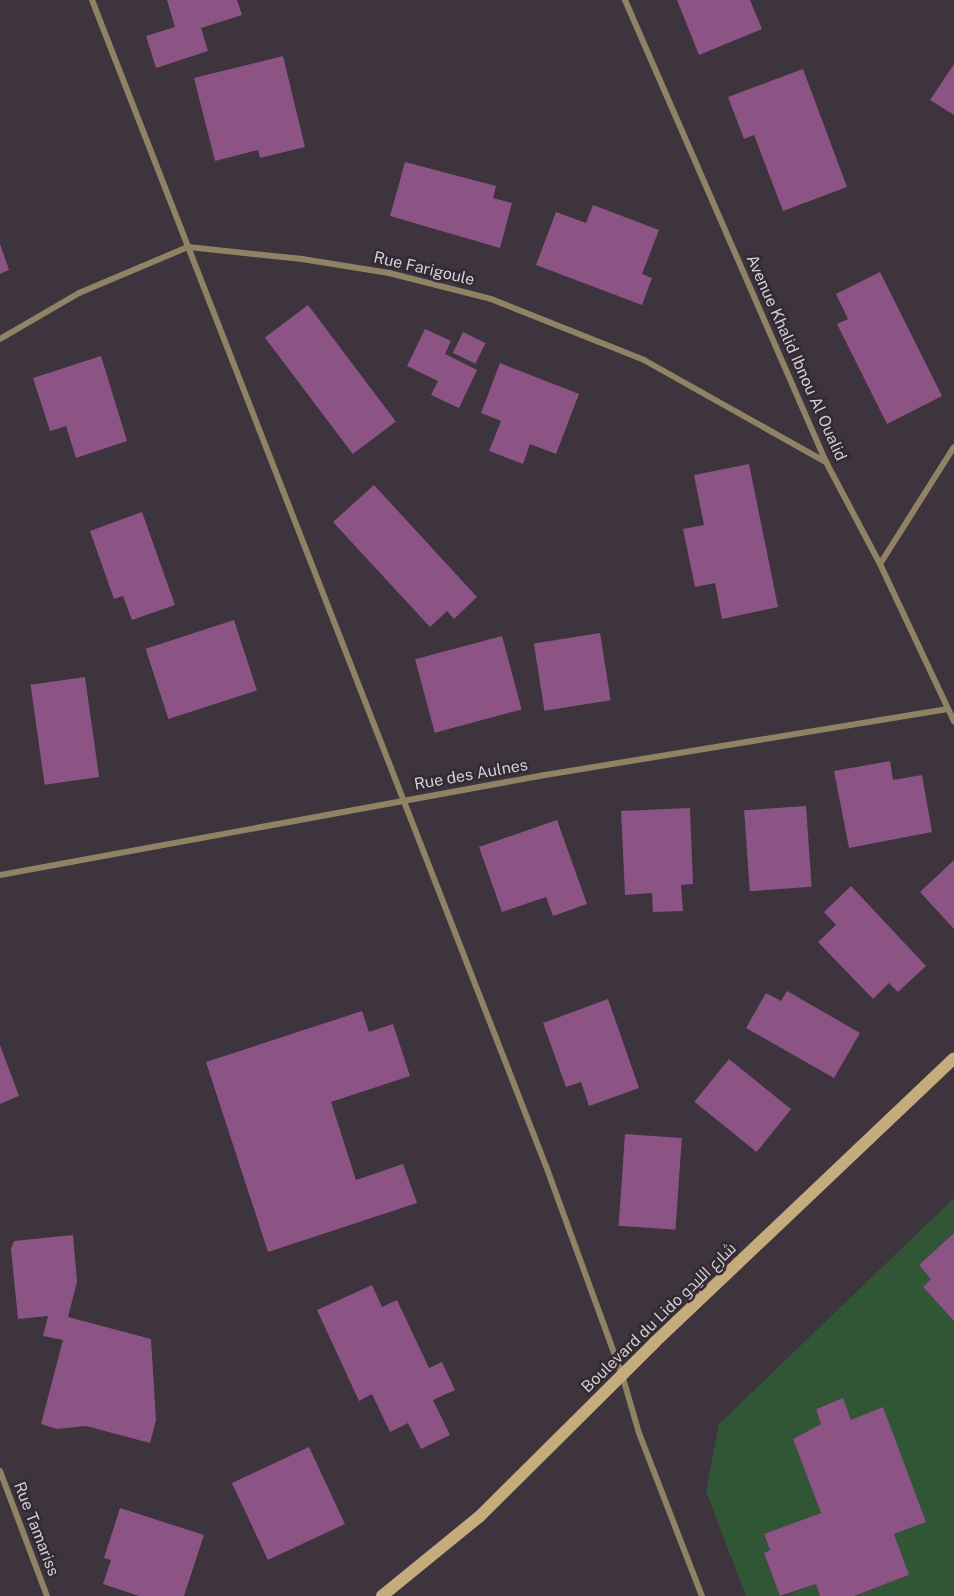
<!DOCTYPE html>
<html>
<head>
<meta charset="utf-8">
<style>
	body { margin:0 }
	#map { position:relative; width:954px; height:1596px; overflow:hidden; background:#3d343d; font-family:"Public Sans",Cairo,sans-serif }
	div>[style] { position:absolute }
	.green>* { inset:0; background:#315635 }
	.building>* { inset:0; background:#8c5385; transform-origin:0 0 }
	.minor>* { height:6px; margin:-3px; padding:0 3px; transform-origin:3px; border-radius:3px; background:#928265 }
	.secondary>* { height:12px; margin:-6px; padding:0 6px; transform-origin:6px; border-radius:6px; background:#c6ac7d }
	span { translate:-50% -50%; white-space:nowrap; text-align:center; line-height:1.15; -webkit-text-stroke:5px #332a33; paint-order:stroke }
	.street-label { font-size:16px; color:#d4cfd5 }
</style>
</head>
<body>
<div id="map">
	<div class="green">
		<i style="clip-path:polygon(954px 1198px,954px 1233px,919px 1265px,931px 1279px,923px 1287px,954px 1321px,954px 1596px,854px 1596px,909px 1575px,894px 1534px,926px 1522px,883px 1408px,851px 1420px,843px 1398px,816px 1408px,821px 1424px,793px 1439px,821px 1513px,764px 1534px,770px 1550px,764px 1553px,780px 1596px,746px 1596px,706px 1491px,719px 1424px)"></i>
		<i style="clip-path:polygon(816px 1584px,820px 1596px,785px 1596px)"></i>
	</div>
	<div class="building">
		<i style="clip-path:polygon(167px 0,237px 0,242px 15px,201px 28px,208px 51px,156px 68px,146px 36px,175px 27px)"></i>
		<i style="clip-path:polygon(677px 0,750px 0,762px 29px,699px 55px)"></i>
		<i style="clip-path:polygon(283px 56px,305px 147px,260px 158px,258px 150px,215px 161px,194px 78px)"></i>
		<i style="clip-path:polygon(954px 64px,954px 115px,930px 100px)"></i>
		<i style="clip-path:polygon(803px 69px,847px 187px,783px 211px,754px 135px,744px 139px,728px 97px)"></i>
		<i style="clip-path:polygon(405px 162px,496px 186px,493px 198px,512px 203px,500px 248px,390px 216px)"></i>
		<i style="clip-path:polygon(593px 205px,659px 230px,642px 274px,652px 278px,642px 305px,536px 265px,556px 212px,586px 223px)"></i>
		<i style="clip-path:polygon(0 244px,9px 270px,0 274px)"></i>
		<i style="clip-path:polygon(880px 272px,942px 396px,887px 424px,837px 324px,848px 319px,836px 294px)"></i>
		<i style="left:308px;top:305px;width:146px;height:54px;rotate:53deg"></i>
		<i style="clip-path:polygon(425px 329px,451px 341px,445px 354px,477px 370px,459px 408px,431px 395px,438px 381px,407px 366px)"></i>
		<i style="left:463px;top:332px;width:25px;height:23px;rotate:26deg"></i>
		<i style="clip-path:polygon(101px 356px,127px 441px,76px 458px,66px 426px,50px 431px,33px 378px)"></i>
		<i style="clip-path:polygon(500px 363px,579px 394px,556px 454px,530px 444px,523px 464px,489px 451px,501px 421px,481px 413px)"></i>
		<i style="clip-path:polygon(749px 464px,778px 607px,722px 619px,715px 583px,695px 587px,683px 529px,704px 525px,694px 475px)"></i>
		<i style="clip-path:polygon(374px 485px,477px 597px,454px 619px,447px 611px,430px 627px,333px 522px)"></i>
		<i style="clip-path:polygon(142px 512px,175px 605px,132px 620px,123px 596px,114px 599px,90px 531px)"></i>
		<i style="left:234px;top:620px;width:74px;height:93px;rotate:72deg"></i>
		<i style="left:600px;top:633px;width:68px;height:67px;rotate:81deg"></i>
		<i style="left:502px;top:636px;width:76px;height:90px;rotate:75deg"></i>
		<i style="left:85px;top:677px;width:101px;height:55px;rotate:82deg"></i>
		<i style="clip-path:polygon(890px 761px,893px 780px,922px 775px,932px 832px,849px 848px,834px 771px)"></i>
		<i style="left:806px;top:806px;width:81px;height:62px;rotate:86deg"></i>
		<i style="clip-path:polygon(690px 808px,693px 884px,681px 885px,683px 911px,653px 912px,652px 893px,625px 895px,621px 811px)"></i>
		<i style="clip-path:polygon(557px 820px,587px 904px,553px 916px,546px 897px,502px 912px,479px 847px)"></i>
		<i style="clip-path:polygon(954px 860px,954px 929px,920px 892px)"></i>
		<i style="clip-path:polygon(851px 886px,926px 966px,898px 992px,889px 983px,873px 999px,818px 942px,836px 925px,824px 912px)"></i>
		<i style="clip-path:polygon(787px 991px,860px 1033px,834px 1078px,746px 1028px,766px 993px,781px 1001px)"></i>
		<i style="clip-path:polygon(608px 999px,639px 1088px,589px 1106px,581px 1082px,566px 1087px,543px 1023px)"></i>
		<i style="clip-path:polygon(362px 1011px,369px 1032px,393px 1024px,410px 1076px,331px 1102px,356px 1180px,403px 1164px,417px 1203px,268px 1252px,206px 1062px)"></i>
		<i style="clip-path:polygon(0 1045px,19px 1096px,0 1104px)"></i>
		<i style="left:729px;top:1059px;width:80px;height:55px;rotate:39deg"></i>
		<i style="left:625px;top:1134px;width:57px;height:92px;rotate:4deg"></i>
		<i style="clip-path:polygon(954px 1233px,954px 1321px,923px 1287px,931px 1279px,919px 1265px)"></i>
		<i style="clip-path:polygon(73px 1235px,77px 1282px,68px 1317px,151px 1339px,156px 1420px,150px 1443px,86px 1426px,57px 1429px,41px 1424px,63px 1340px,43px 1336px,48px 1316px,18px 1319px,11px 1249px,14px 1241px)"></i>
		<i style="clip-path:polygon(372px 1285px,382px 1307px,397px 1300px,429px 1368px,442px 1362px,455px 1390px,433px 1400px,450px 1435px,421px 1449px,408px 1423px,390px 1432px,372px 1394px,359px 1401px,317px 1310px)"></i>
		<i style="clip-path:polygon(843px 1398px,851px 1420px,883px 1407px,926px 1522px,894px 1534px,909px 1575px,854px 1596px,820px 1596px,816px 1584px,780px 1596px,764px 1553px,770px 1550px,764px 1534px,821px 1513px,793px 1439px,821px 1424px,816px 1409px)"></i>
		<i style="left:309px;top:1447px;width:85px;height:85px;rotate:65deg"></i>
		<i style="clip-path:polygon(120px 1508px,204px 1535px,184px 1596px,139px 1596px,103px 1584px,111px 1560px,104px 1558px)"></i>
	</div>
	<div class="minor">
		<i style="left:92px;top:0;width:1251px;rotate:68.73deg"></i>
		<i style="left:546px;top:1166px;width:226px;rotate:70deg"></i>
		<i style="left:623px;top:1378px;width:57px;rotate:73.8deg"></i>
		<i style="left:639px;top:1433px;width:175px;rotate:68.9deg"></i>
		<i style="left:625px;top:0;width:504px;rotate:66.49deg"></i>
		<i style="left:826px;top:462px;width:115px;rotate:62.1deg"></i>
		<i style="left:880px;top:564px;width:174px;rotate:64.8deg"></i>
		<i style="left:0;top:339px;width:91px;rotate:-30.2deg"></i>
		<i style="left:79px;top:293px;width:118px;rotate:-22.9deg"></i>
		<i style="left:188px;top:247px;width:115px;rotate:6deg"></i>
		<i style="left:302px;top:259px;width:88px;rotate:9.1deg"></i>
		<i style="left:389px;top:273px;width:105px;rotate:14.3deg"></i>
		<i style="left:491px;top:299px;width:165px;rotate:21.7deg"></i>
		<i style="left:644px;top:360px;width:209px;rotate:29.3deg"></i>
		<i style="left:880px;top:564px;width:138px;rotate:-57.7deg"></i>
		<i style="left:0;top:875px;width:554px;rotate:-10.4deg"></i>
		<i style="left:545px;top:775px;width:408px;rotate:-9.3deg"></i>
		<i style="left:0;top:1471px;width:134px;rotate:69.4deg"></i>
	</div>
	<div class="secondary">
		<i style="left:382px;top:1596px;width:125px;rotate:-39.2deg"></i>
		<i style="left:479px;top:1517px;width:248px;rotate:-44.8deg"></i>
		<i style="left:655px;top:1342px;width:412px;rotate:-43.5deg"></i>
	</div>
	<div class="street-label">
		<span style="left:424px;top:269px;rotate:13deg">Rue Farigoule</span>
		<span style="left:796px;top:358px;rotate:66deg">Avenue Khalid Ibnou Al Oualid</span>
		<span style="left:471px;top:775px;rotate:-10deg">Rue des Aulnes</span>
		<span style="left:659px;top:1318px;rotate:-44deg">Boulevard du Lido شارع الليدو</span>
		<span style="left:36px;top:1529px;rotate:69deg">Rue Tamariss</span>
	</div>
</div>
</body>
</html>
